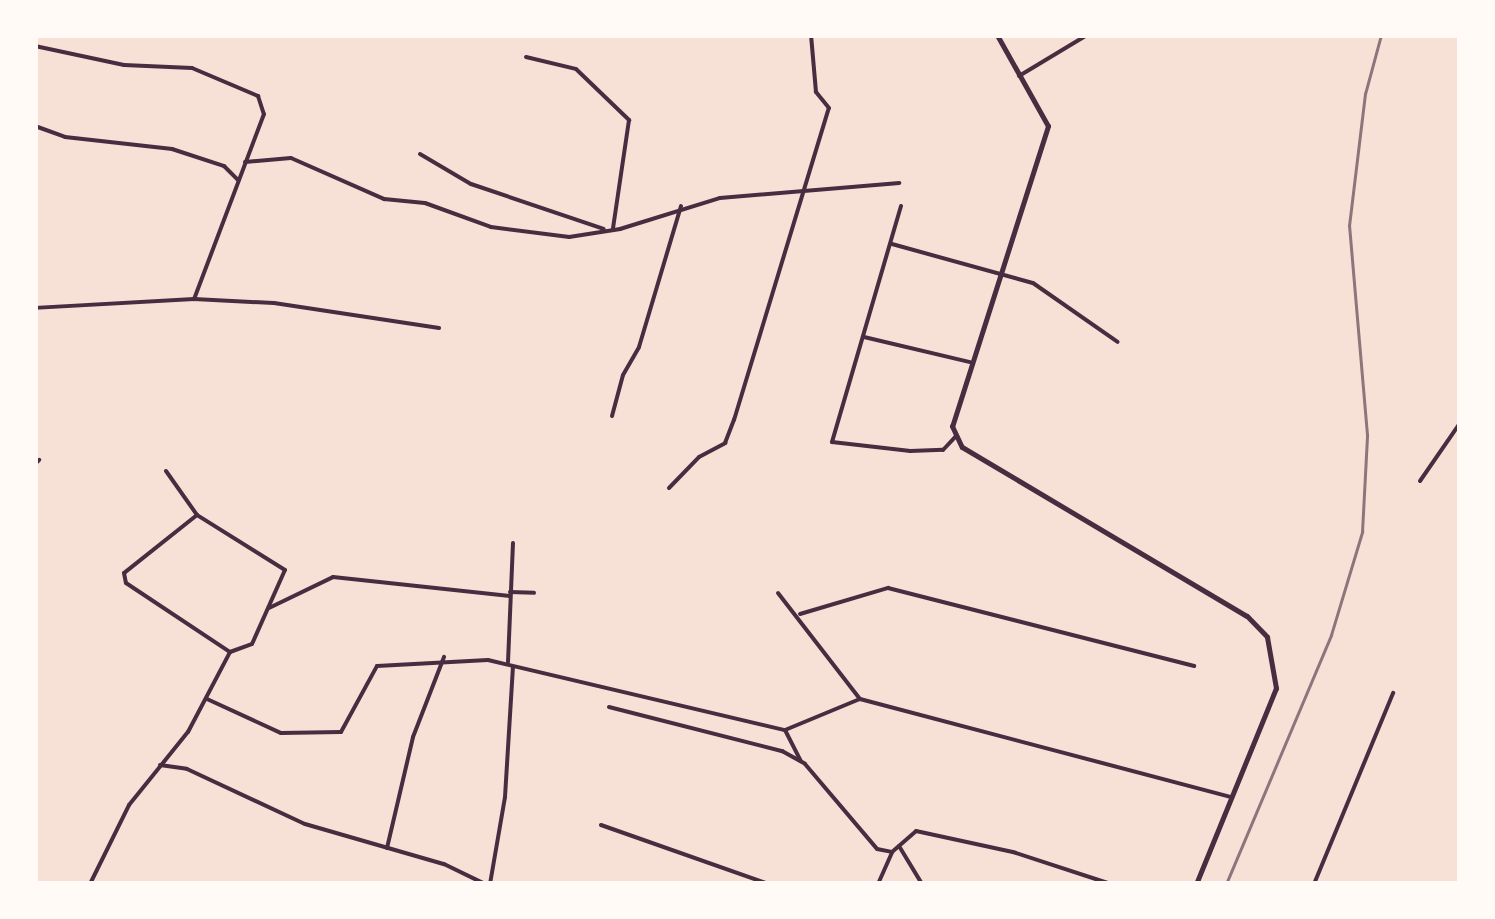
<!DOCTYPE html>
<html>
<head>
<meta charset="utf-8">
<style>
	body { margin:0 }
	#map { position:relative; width:1495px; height:919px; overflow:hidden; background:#f7e1d7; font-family:"Nunito Sans",sans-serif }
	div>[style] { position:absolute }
	.minor>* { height:4px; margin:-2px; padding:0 2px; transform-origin:2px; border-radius:2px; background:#4a2c40 }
	.tertiary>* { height:5px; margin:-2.5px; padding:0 2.5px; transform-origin:2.5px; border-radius:2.5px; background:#4a2c40 }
	.rail>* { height:2.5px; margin:-1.25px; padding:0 1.25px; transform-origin:1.25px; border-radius:1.25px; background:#8f747c }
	span { translate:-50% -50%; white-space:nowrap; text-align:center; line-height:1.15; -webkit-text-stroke:8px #fffaf5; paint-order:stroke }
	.frame { position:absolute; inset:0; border:38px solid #fffaf5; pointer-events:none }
</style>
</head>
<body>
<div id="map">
	<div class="minor">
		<i style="left:35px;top:46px;width:91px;rotate:12.1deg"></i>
		<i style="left:124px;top:65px;width:68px;rotate:2.5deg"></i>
		<i style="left:192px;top:68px;width:72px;rotate:23deg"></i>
		<i style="left:258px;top:96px;width:19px;rotate:72deg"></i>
		<i style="left:264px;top:114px;width:198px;rotate:110.7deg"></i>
		<i style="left:194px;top:299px;width:159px;rotate:176.8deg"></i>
		<i style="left:526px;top:57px;width:51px;rotate:13.5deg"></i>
		<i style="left:576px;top:69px;width:74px;rotate:43.9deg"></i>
		<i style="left:629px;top:120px;width:110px;rotate:98.4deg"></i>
		<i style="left:1019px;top:76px;width:79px;rotate:-31.1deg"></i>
		<i style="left:1459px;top:98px;width:1px"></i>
		<i style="left:35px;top:126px;width:32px;rotate:20deg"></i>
		<i style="left:65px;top:137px;width:108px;rotate:6.4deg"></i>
		<i style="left:172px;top:149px;width:55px;rotate:18.1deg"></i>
		<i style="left:224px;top:166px;width:20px;rotate:45deg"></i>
		<i style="left:420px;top:154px;width:59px;rotate:30.5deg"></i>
		<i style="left:471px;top:184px;width:140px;rotate:18.7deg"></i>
		<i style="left:245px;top:162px;width:46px;rotate:-5deg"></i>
		<i style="left:291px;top:158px;width:102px;rotate:23.8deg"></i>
		<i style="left:384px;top:199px;width:41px;rotate:5.6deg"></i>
		<i style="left:425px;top:203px;width:70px;rotate:20deg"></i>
		<i style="left:491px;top:227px;width:79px;rotate:7.3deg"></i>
		<i style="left:569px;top:237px;width:52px;rotate:-8.9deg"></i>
		<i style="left:620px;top:229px;width:105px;rotate:-17.2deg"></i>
		<i style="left:720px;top:198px;width:180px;rotate:-4.8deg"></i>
		<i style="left:901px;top:206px;width:246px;rotate:106.3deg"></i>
		<i style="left:832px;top:442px;width:79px;rotate:6.6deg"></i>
		<i style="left:910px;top:451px;width:33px;rotate:-2deg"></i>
		<i style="left:943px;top:450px;width:18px;rotate:-47deg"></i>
		<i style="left:892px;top:244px;width:146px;rotate:15.5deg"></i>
		<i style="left:1033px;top:283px;width:103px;rotate:34.8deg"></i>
		<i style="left:194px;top:299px;width:80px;rotate:2.9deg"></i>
		<i style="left:274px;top:303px;width:167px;rotate:8.6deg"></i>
		<i style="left:864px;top:337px;width:109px;rotate:13.3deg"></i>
		<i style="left:612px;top:416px;width:42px;rotate:-75deg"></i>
		<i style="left:623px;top:375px;width:32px;rotate:-60deg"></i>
		<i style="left:639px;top:347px;width:147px;rotate:-73.4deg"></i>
		<i style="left:35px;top:464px;width:6px;rotate:-45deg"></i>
		<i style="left:166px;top:471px;width:54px;rotate:54.8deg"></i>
		<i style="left:1420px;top:481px;width:70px;rotate:-55.4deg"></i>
		<i style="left:669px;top:488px;width:43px;rotate:-45.9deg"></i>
		<i style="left:699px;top:457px;width:30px;rotate:-28deg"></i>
		<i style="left:725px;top:443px;width:25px;rotate:-69deg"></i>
		<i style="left:734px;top:420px;width:326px;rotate:-73.1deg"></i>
		<i style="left:829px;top:108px;width:21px;rotate:-129deg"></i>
		<i style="left:816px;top:92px;width:57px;rotate:-95deg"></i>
		<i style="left:510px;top:592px;width:24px;rotate:2deg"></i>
		<i style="left:778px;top:593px;width:134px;rotate:52.3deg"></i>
		<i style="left:269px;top:608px;width:71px;rotate:-25.8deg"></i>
		<i style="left:333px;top:577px;width:178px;rotate:6.1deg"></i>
		<i style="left:800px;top:614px;width:92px;rotate:-16.5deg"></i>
		<i style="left:888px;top:588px;width:316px;rotate:14.3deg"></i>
		<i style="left:508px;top:662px;width:119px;rotate:-87.6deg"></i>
		<i style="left:207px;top:699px;width:81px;rotate:24.7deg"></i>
		<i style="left:281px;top:733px;width:60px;rotate:-1deg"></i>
		<i style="left:341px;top:732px;width:75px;rotate:-61.4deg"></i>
		<i style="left:377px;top:666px;width:111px;rotate:-3.1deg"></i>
		<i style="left:488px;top:660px;width:305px;rotate:13.3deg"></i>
		<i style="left:785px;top:730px;width:35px;rotate:63deg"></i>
		<i style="left:609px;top:707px;width:179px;rotate:14.3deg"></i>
		<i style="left:782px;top:751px;width:26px;rotate:29deg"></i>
		<i style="left:805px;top:764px;width:111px;rotate:49.7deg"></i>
		<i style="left:877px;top:849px;width:15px;rotate:11deg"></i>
		<i style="left:892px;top:852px;width:32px;rotate:-41deg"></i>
		<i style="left:916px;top:831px;width:99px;rotate:12.2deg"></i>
		<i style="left:1013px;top:852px;width:103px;rotate:18.1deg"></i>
		<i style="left:785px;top:730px;width:81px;rotate:-22.5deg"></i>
		<i style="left:860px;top:699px;width:384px;rotate:14.8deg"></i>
		<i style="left:160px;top:765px;width:27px;rotate:8deg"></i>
		<i style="left:187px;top:769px;width:130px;rotate:25deg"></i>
		<i style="left:305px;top:824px;width:145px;rotate:16.1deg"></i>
		<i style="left:444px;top:864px;width:46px;rotate:26deg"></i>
		<i style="left:601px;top:825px;width:178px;rotate:19.4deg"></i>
		<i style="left:899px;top:846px;width:44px;rotate:58.8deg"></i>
		<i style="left:387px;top:848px;width:114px;rotate:-76.8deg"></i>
		<i style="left:413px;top:737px;width:86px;rotate:-68.8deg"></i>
		<i style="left:90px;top:884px;width:88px;rotate:-63.7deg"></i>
		<i style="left:129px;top:805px;width:94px;rotate:-51.1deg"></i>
		<i style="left:188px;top:732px;width:90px;rotate:-62.3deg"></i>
		<i style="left:230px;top:652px;width:23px;rotate:-20deg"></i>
		<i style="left:252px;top:644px;width:81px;rotate:-66deg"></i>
		<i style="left:285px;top:570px;width:104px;rotate:-148deg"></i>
		<i style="left:197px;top:515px;width:93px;rotate:141.5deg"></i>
		<i style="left:124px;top:573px;width:10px;rotate:79deg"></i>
		<i style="left:126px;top:583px;width:125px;rotate:33.6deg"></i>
		<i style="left:490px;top:884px;width:88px;rotate:-80.2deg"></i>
		<i style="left:505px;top:797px;width:130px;rotate:-86.5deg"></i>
		<i style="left:878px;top:884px;width:35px;rotate:-66deg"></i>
		<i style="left:1314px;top:884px;width:207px;rotate:-67.5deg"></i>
	</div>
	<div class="tertiary">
		<i style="left:997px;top:35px;width:104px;rotate:60.7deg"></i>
		<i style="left:1048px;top:126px;width:315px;rotate:107.7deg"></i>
		<i style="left:952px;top:426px;width:23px;rotate:65deg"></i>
		<i style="left:962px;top:447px;width:331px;rotate:30.7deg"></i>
		<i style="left:1247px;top:616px;width:29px;rotate:46deg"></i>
		<i style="left:1267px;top:637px;width:52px;rotate:80deg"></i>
		<i style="left:1276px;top:688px;width:212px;rotate:112.2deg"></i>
	</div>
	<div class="rail">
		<i style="left:1226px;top:884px;width:270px;rotate:-67.1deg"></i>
		<i style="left:1331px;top:635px;width:108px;rotate:-73.2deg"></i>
		<i style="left:1362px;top:532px;width:97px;rotate:-87deg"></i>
		<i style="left:1367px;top:435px;width:210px;rotate:-94.9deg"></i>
		<i style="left:1349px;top:226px;width:133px;rotate:-83.1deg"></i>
		<i style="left:1365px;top:94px;width:61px;rotate:-74.8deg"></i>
	</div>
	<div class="frame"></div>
</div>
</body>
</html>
